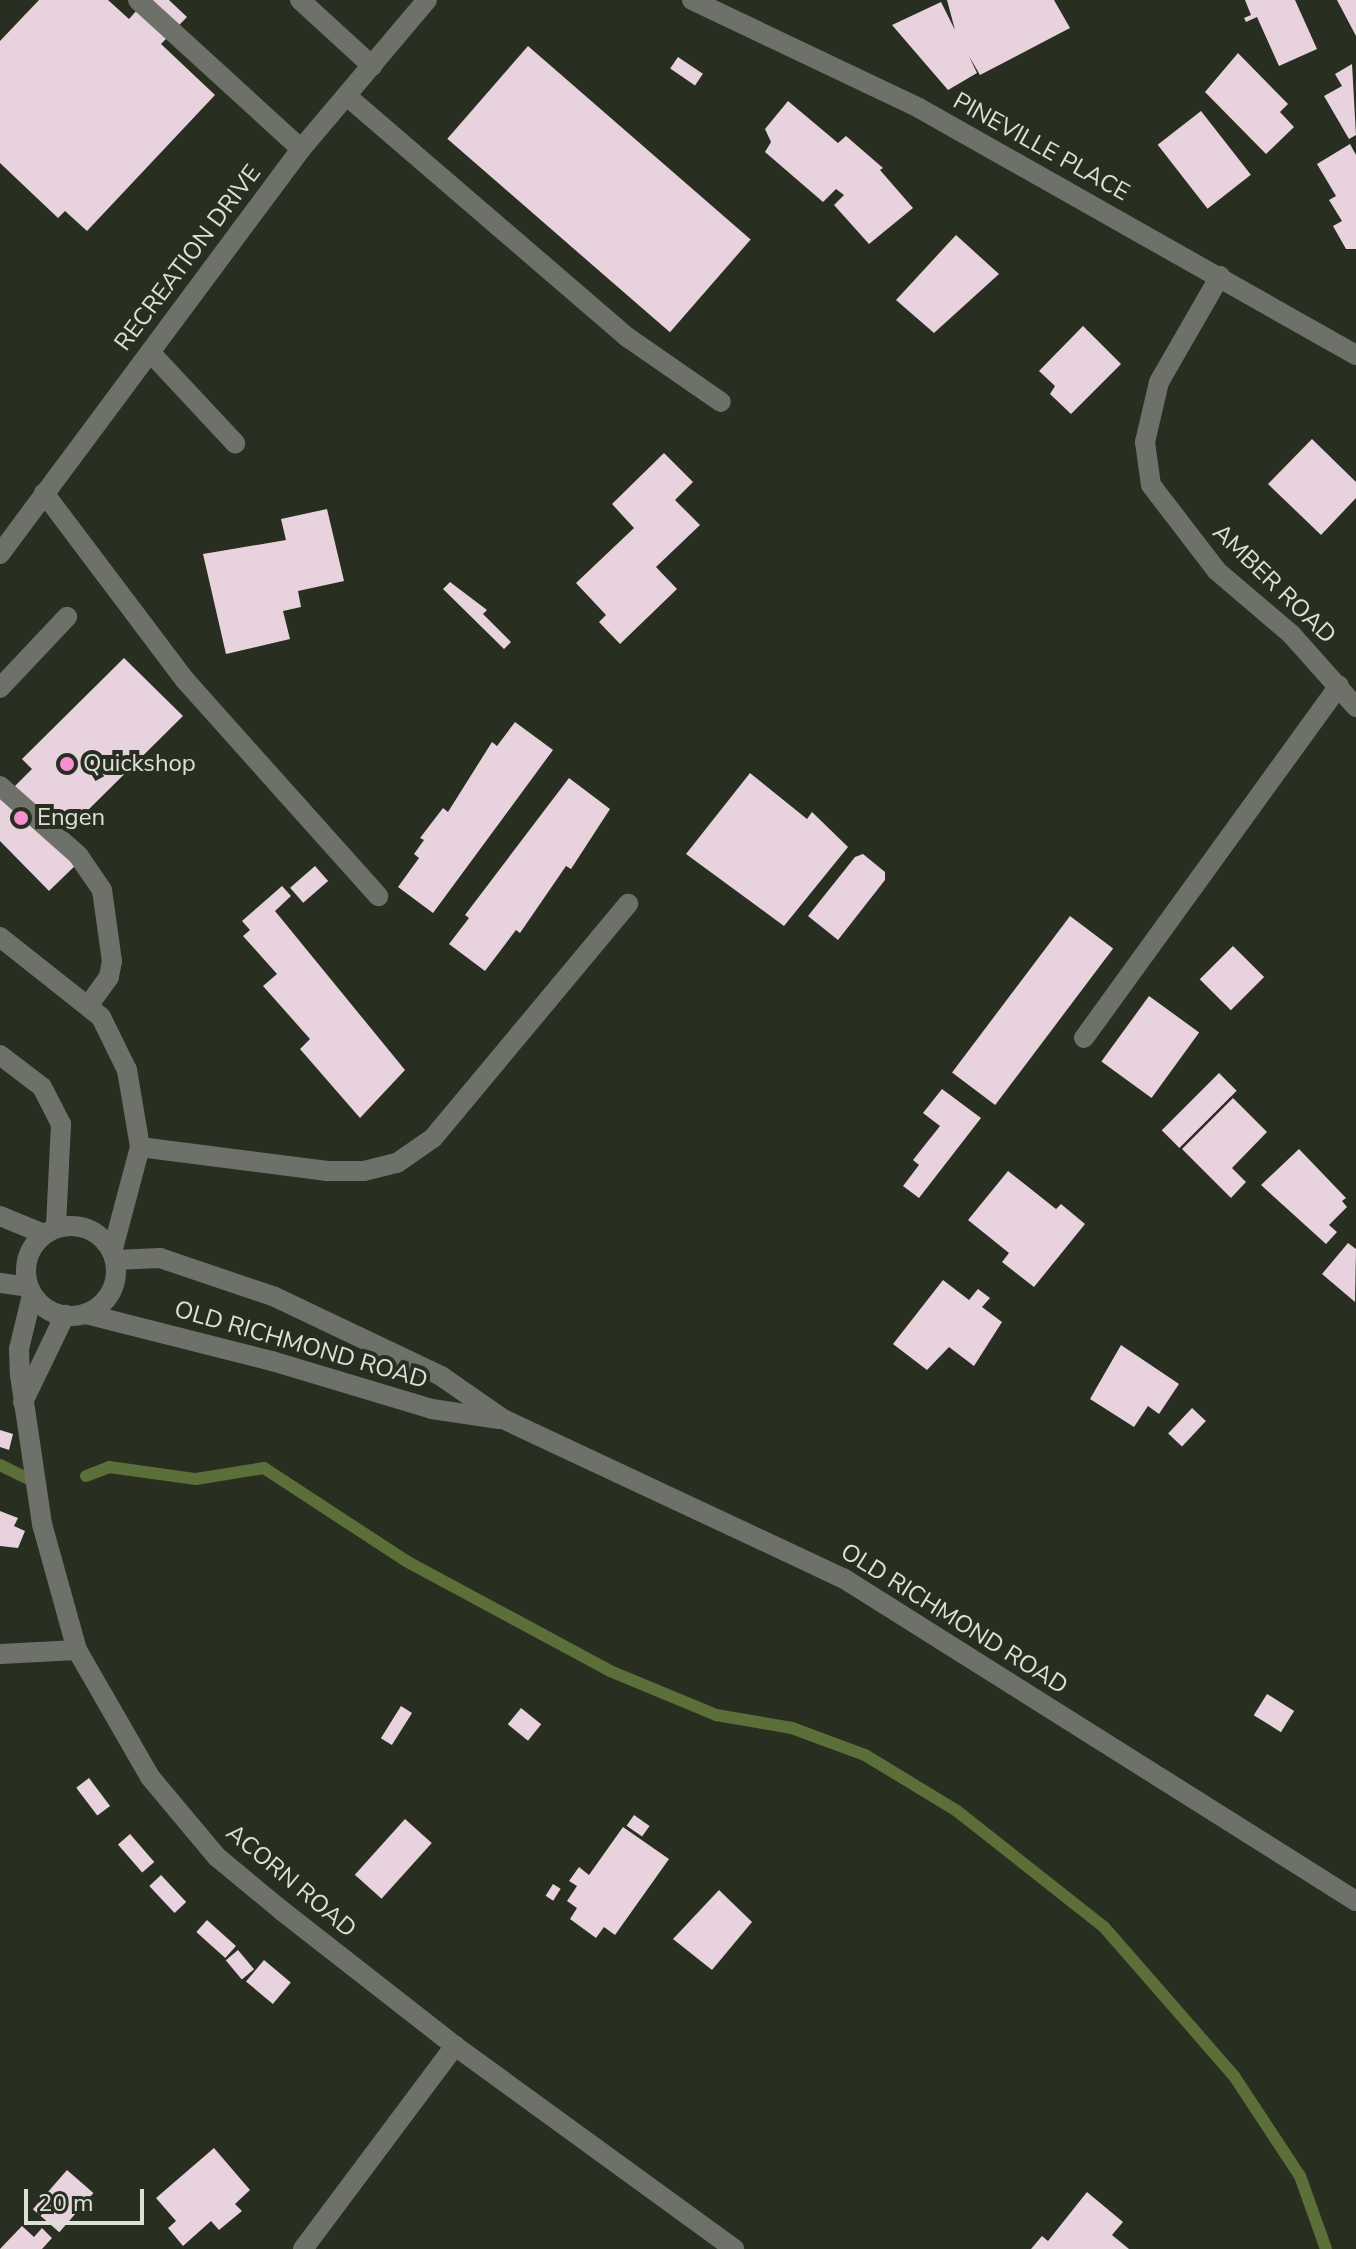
<!DOCTYPE html>
<html>
<head>
<meta charset="utf-8">
<style>
	body { margin:0 }
	#map { position:relative; width:1356px; height:2249px; overflow:hidden; background:#292f20; font-family:"Nunito Sans",sans-serif }
	div>[style] { position:absolute }
	.stream>* { height:12px; margin:-6px; padding:0 6px; transform-origin:6px; border-radius:6px; background:#5c6f39 }
	.building>* { inset:0; background:#e7d2dd; transform-origin:0 0 }
	.minor>* { height:20px; margin:-10px; padding:0 10px; transform-origin:10px; border-radius:10px; background:#6e7169 }
	.minor>.ring { margin:-10px; padding:0; box-sizing:content-box; background:none; border:20px solid #6e7169; border-radius:50% }
	.dots>* { width:22px; height:22px; translate:-50% -50%; box-sizing:border-box; border:4px solid #292f20; border-radius:50% }
	span { translate:-50% -50%; white-space:nowrap; text-align:center; line-height:1.15; -webkit-text-stroke:8px #292f20; paint-order:stroke }
	.street-label { font-size:24px; color:#dce0d6 }
	.poi-label { font-size:24px; color:#dce0d6 }
	.left { translate:0 -50%; text-align:left }
	.scale { position:absolute; left:24px; top:2189px; width:120px; height:36px; box-sizing:border-box; border:4px solid #dce0d6; border-top:0; padding-left:10px; font-size:24px; line-height:28px; white-space:nowrap; color:#dce0d6; -webkit-text-stroke:6px #292f20; paint-order:stroke }
</style>
</head>
<body>
<div id="map">
	<div class="stream">
		<i style="left:0;top:1465px;width:32px;rotate:26deg"></i>
		<i style="left:86px;top:1476px;width:25px;rotate:-21deg"></i>
		<i style="left:109px;top:1467px;width:88px;rotate:7.9deg"></i>
		<i style="left:196px;top:1479px;width:69px;rotate:-9.2deg"></i>
		<i style="left:264px;top:1468px;width:170px;rotate:33.2deg"></i>
		<i style="left:406px;top:1561px;width:232px;rotate:28.3deg"></i>
		<i style="left:610px;top:1671px;width:115px;rotate:22.5deg"></i>
		<i style="left:716px;top:1715px;width:77px;rotate:9.7deg"></i>
		<i style="left:792px;top:1728px;width:78px;rotate:20.3deg"></i>
		<i style="left:865px;top:1755px;width:108px;rotate:31.3deg"></i>
		<i style="left:957px;top:1811px;width:187px;rotate:38.3deg"></i>
		<i style="left:1104px;top:1927px;width:198px;rotate:48.9deg"></i>
		<i style="left:1234px;top:2076px;width:120px;rotate:56.6deg"></i>
		<i style="left:1300px;top:2176px;width:77px;rotate:70.4deg"></i>
	</div>
	<div class="building">
		<i style="clip-path:polygon(39px 0,108px 0,129px 19px,146px 0,169px 0,187px 17px,161px 44px,215px 95px,87px 231px,65px 211px,58px 218px,0 163px,0 41px)"></i>
		<i style="clip-path:polygon(947px 0,1054px 0,1070px 28px,980px 75px,969px 56px,977px 73px,948px 90px,892px 25px,941px 2px,955px 30px)"></i>
		<i style="clip-path:polygon(1245px 0,1295px 0,1317px 49px,1279px 66px,1257px 17px,1246px 22px,1244px 18px,1251px 15px)"></i>
		<i style="clip-path:polygon(1337px 0,1356px 0,1356px 36px)"></i>
		<i style="left:528px;top:46px;width:295px;height:123px;rotate:41deg"></i>
		<i style="clip-path:polygon(1238px 53px,1288px 104px,1280px 112px,1294px 127px,1266px 154px,1205px 92px)"></i>
		<i style="left:678px;top:57px;width:30px;height:14px;rotate:34deg"></i>
		<i style="clip-path:polygon(1352px 64px,1356px 135px,1349px 139px,1324px 96px,1342px 86px,1335px 74px)"></i>
		<i style="clip-path:polygon(788px 101px,838px 143px,846px 136px,883px 168px,880px 170px,913px 208px,869px 244px,834px 205px,844px 195px,836px 189px,823px 202px,765px 152px,771px 142px,765px 129px)"></i>
		<i style="left:1201px;top:111px;width:81px;height:55px;rotate:52deg"></i>
		<i style="clip-path:polygon(1350px 144px,1356px 155px,1356px 249px,1346px 249px,1333px 226px,1342px 221px,1329px 200px,1336px 196px,1317px 164px)"></i>
		<i style="clip-path:polygon(956px 235px,999px 274px,934px 333px,896px 300px)"></i>
		<i style="clip-path:polygon(1083px 326px,1121px 364px,1071px 414px,1050px 394px,1055px 386px,1039px 371px)"></i>
		<i style="clip-path:polygon(1312px 439px,1356px 482px,1356px 498px,1321px 535px,1268px 484px)"></i>
		<i style="clip-path:polygon(664px 453px,693px 482px,675px 500px,700px 525px,656px 567px,677px 589px,620px 644px,599px 622px,606px 615px,576px 583px,634px 528px,612px 504px)"></i>
		<i style="clip-path:polygon(327px 509px,344px 581px,298px 591px,301px 607px,283px 611px,290px 639px,226px 654px,203px 554px,286px 540px,281px 519px)"></i>
		<i style="clip-path:polygon(450px 582px,487px 610px,483px 614px,511px 642px,504px 649px,443px 589px)"></i>
		<i style="clip-path:polygon(124px 658px,183px 716px,80px 818px,74px 811px,55px 830px,82px 859px,49px 891px,0 841px,0 776px,12px 789px,32px 769px,22px 759px)"></i>
		<i style="clip-path:polygon(515px 722px,553px 750px,433px 913px,398px 887px,419px 858px,414px 854px,424px 840px,420px 838px,443px 808px,448px 812px,492px 742px,497px 746px)"></i>
		<i style="clip-path:polygon(750px 773px,807px 819px,812px 812px,848px 847px,784px 926px,686px 854px)"></i>
		<i style="clip-path:polygon(569px 778px,610px 809px,571px 869px,566px 866px,520px 933px,516px 930px,485px 971px,449px 944px,469px 918px,465px 915px)"></i>
		<i style="clip-path:polygon(863px 854px,885px 872px,885px 880px,838px 940px,808px 916px,855px 857px)"></i>
		<i style="left:315px;top:866px;width:20px;height:33px;rotate:49deg"></i>
		<i style="clip-path:polygon(282px 886px,291px 896px,275px 911px,405px 1070px,360px 1118px,300px 1049px,310px 1039px,263px 986px,277px 974px,243px 936px,250px 930px,242px 921px)"></i>
		<i style="left:1070px;top:916px;width:54px;height:196px;rotate:37deg"></i>
		<i style="left:1233px;top:946px;width:44px;height:47px;rotate:45deg"></i>
		<i style="left:1149px;top:996px;width:62px;height:81px;rotate:36deg"></i>
		<i style="left:1219px;top:1073px;width:25px;height:81px;rotate:45deg"></i>
		<i style="clip-path:polygon(942px 1089px,981px 1118px,919px 1198px,903px 1186px,919px 1165px,913px 1160px,940px 1126px,923px 1113px)"></i>
		<i style="clip-path:polygon(1233px 1098px,1267px 1132px,1232px 1168px,1246px 1182px,1231px 1198px,1182px 1149px)"></i>
		<i style="clip-path:polygon(1299px 1149px,1346px 1198px,1342px 1201px,1347px 1207px,1329px 1225px,1337px 1232px,1326px 1244px,1261px 1185px)"></i>
		<i style="clip-path:polygon(1008px 1171px,1056px 1209px,1061px 1204px,1085px 1224px,1034px 1287px,1002px 1262px,1009px 1253px,968px 1220px)"></i>
		<i style="clip-path:polygon(1348px 1243px,1356px 1249px,1355px 1302px,1322px 1274px)"></i>
		<i style="clip-path:polygon(943px 1280px,969px 1300px,978px 1289px,990px 1298px,982px 1307px,1002px 1322px,974px 1366px,949px 1347px,927px 1370px,893px 1344px)"></i>
		<i style="clip-path:polygon(1121px 1345px,1179px 1384px,1159px 1414px,1148px 1406px,1134px 1427px,1090px 1399px)"></i>
		<i style="left:1192px;top:1408px;width:19px;height:35px;rotate:43deg"></i>
		<i style="clip-path:polygon(0 1430px,13px 1434px,9px 1450px,0 1447px)"></i>
		<i style="clip-path:polygon(0 1511px,18px 1518px,14px 1526px,25px 1531px,18px 1548px,0 1546px)"></i>
		<i style="left:1267px;top:1694px;width:32px;height:25px;rotate:32deg"></i>
		<i style="left:401px;top:1706px;width:13px;height:38px;rotate:32deg"></i>
		<i style="left:521px;top:1708px;width:26px;height:21px;rotate:39deg"></i>
		<i style="left:89px;top:1778px;width:35px;height:16px;rotate:53deg"></i>
		<i style="left:634px;top:1815px;width:19px;height:13px;rotate:35deg"></i>
		<i style="left:405px;top:1819px;width:36px;height:75px;rotate:42deg"></i>
		<i style="clip-path:polygon(623px 1827px,669px 1859px,615px 1935px,604px 1927px,596px 1938px,570px 1919px,577px 1908px,567px 1901px,577px 1886px,569px 1881px,579px 1867px,589px 1875px)"></i>
		<i style="left:130px;top:1834px;width:37px;height:16px;rotate:49deg"></i>
		<i style="left:161px;top:1875px;width:37px;height:16px;rotate:47deg"></i>
		<i style="left:553px;top:1884px;width:9px;height:14px;rotate:32deg"></i>
		<i style="clip-path:polygon(719px 1890px,752px 1922px,712px 1970px,673px 1939px)"></i>
		<i style="left:207px;top:1920px;width:39px;height:16px;rotate:42deg"></i>
		<i style="left:238px;top:1950px;width:25px;height:16px;rotate:50deg"></i>
		<i style="left:264px;top:1960px;width:35px;height:28px;rotate:40deg"></i>
		<i style="clip-path:polygon(214px 2148px,250px 2190px,235px 2204px,242px 2211px,219px 2230px,211px 2221px,183px 2246px,168px 2228px,176px 2221px,156px 2198px)"></i>
		<i style="left:67px;top:2170px;width:35px;height:52px;rotate:41deg"></i>
		<i style="clip-path:polygon(1087px 2192px,1123px 2222px,1112px 2235px,1129px 2249px,1031px 2249px,1042px 2236px,1048px 2241px)"></i>
		<i style="clip-path:polygon(22px 2226px,34px 2237px,42px 2228px,52px 2238px,42px 2249px,0 2249px)"></i>
	</div>
	<div class="minor">
		<i style="left:138px;top:0;width:221px;rotate:42.4deg"></i>
		<i style="left:300px;top:0;width:98px;rotate:42.5deg"></i>
		<i style="left:692px;top:0;width:251px;rotate:25.4deg"></i>
		<i style="left:919px;top:108px;width:502px;rotate:29.48deg"></i>
		<i style="left:348px;top:97px;width:368px;rotate:40.7deg"></i>
		<i style="left:627px;top:337px;width:114px;rotate:34.7deg"></i>
		<i style="left:1220px;top:276px;width:122px;rotate:119.9deg"></i>
		<i style="left:1159px;top:382px;width:62px;rotate:103.1deg"></i>
		<i style="left:1145px;top:442px;width:43px;rotate:82.1deg"></i>
		<i style="left:1151px;top:485px;width:108px;rotate:52.5deg"></i>
		<i style="left:1217px;top:571px;width:97px;rotate:40.4deg"></i>
		<i style="left:1291px;top:634px;width:98px;rotate:48.3deg"></i>
		<i style="left:150px;top:352px;width:125px;rotate:47deg"></i>
		<i style="left:44px;top:493px;width:234px;rotate:53deg"></i>
		<i style="left:185px;top:680px;width:290px;rotate:48.2deg"></i>
		<i style="left:0;top:554px;width:505px;rotate:-53.38deg"></i>
		<i style="left:301px;top:149px;width:195px;rotate:-49.8deg"></i>
		<i style="left:0;top:688px;width:98px;rotate:-46.7deg"></i>
		<i style="left:0;top:786px;width:104px;rotate:41.5deg"></i>
		<i style="left:78px;top:855px;width:42px;rotate:55.6deg"></i>
		<i style="left:102px;top:890px;width:72px;rotate:82deg"></i>
		<i style="left:112px;top:961px;width:16px;rotate:101deg"></i>
		<i style="left:109px;top:977px;width:36px;rotate:126deg"></i>
		<i style="left:0;top:937px;width:129px;rotate:38.4deg"></i>
		<i style="left:101px;top:1017px;width:59px;rotate:63.9deg"></i>
		<i style="left:127px;top:1070px;width:78px;rotate:80.4deg"></i>
		<i style="left:140px;top:1147px;width:109px;rotate:104.9deg"></i>
		<i style="left:1084px;top:1038px;width:435px;rotate:-54.1deg"></i>
		<i style="left:0;top:1055px;width:53px;rotate:37.3deg"></i>
		<i style="left:42px;top:1087px;width:42px;rotate:62.8deg"></i>
		<i style="left:61px;top:1124px;width:104px;rotate:92.8deg"></i>
		<i style="left:140px;top:1147px;width:189px;rotate:7.3deg"></i>
		<i style="left:327px;top:1171px;width:37px"></i>
		<i style="left:364px;top:1171px;width:34px;rotate:-14deg"></i>
		<i style="left:397px;top:1163px;width:44px;rotate:-34.8deg"></i>
		<i style="left:433px;top:1138px;width:305px;rotate:-50.2deg"></i>
		<i style="left:0;top:1216px;width:48px;rotate:22.2deg"></i>
		<i class="ring" style="left:26px;top:1226px;width:70px;height:70px"></i>
		<i style="left:115px;top:1260px;width:45px;rotate:-2.5deg"></i>
		<i style="left:160px;top:1258px;width:121px;rotate:18.7deg"></i>
		<i style="left:275px;top:1297px;width:184px;rotate:25.4deg"></i>
		<i style="left:441px;top:1376px;width:75px;rotate:34.7deg"></i>
		<i style="left:503px;top:1419px;width:375px;rotate:25.1deg"></i>
		<i style="left:843px;top:1578px;width:606px;rotate:32.2deg"></i>
		<i style="left:0;top:1283px;width:28px;rotate:8deg"></i>
		<i style="left:32px;top:1295px;width:56px;rotate:103.5deg"></i>
		<i style="left:19px;top:1349px;width:26px;rotate:88deg"></i>
		<i style="left:20px;top:1375px;width:151px;rotate:81.6deg"></i>
		<i style="left:42px;top:1524px;width:131px;rotate:74.5deg"></i>
		<i style="left:77px;top:1650px;width:146px;rotate:60.1deg"></i>
		<i style="left:150px;top:1777px;width:104px;rotate:50.1deg"></i>
		<i style="left:217px;top:1857px;width:83px;rotate:39.6deg"></i>
		<i style="left:281px;top:1910px;width:221px;rotate:38deg"></i>
		<i style="left:455px;top:2046px;width:345px;rotate:36deg"></i>
		<i style="left:86px;top:1314px;width:192px;rotate:14.2deg"></i>
		<i style="left:272px;top:1361px;width:167px;rotate:16.7deg"></i>
		<i style="left:432px;top:1409px;width:68px;rotate:8.5deg"></i>
		<i style="left:23px;top:1402px;width:97px;rotate:-64.2deg"></i>
		<i style="left:0;top:1654px;width:77px;rotate:-3deg"></i>
		<i style="left:303px;top:2249px;width:254px;rotate:-53.2deg"></i>
	</div>
	<div class="dots">
		<i style="left:67px;top:764px;background:#f790cf"></i>
		<i style="left:21px;top:818px;background:#f790cf"></i>
	</div>
	<div class="street-label">
		<span style="left:1041px;top:147px;rotate:29deg">PINEVILLE PLACE</span>
		<span style="left:188px;top:258px;rotate:-53deg">RECREATION DRIVE</span>
		<span style="left:1274px;top:584px;rotate:44deg">AMBER ROAD</span>
		<span style="left:301px;top:1345px;rotate:16deg">OLD RICHMOND ROAD</span>
		<span style="left:954px;top:1619px;rotate:32deg">OLD RICHMOND ROAD</span>
		<span style="left:291px;top:1881px;rotate:40deg">ACORN ROAD</span>
	</div>
	<div class="poi-label">
		<span class="left" style="left:83px;top:764px">Quickshop</span>
		<span class="left" style="left:37px;top:818px">Engen</span>
	</div>
	<div class="scale">20 m</div>
</div>
</body>
</html>
